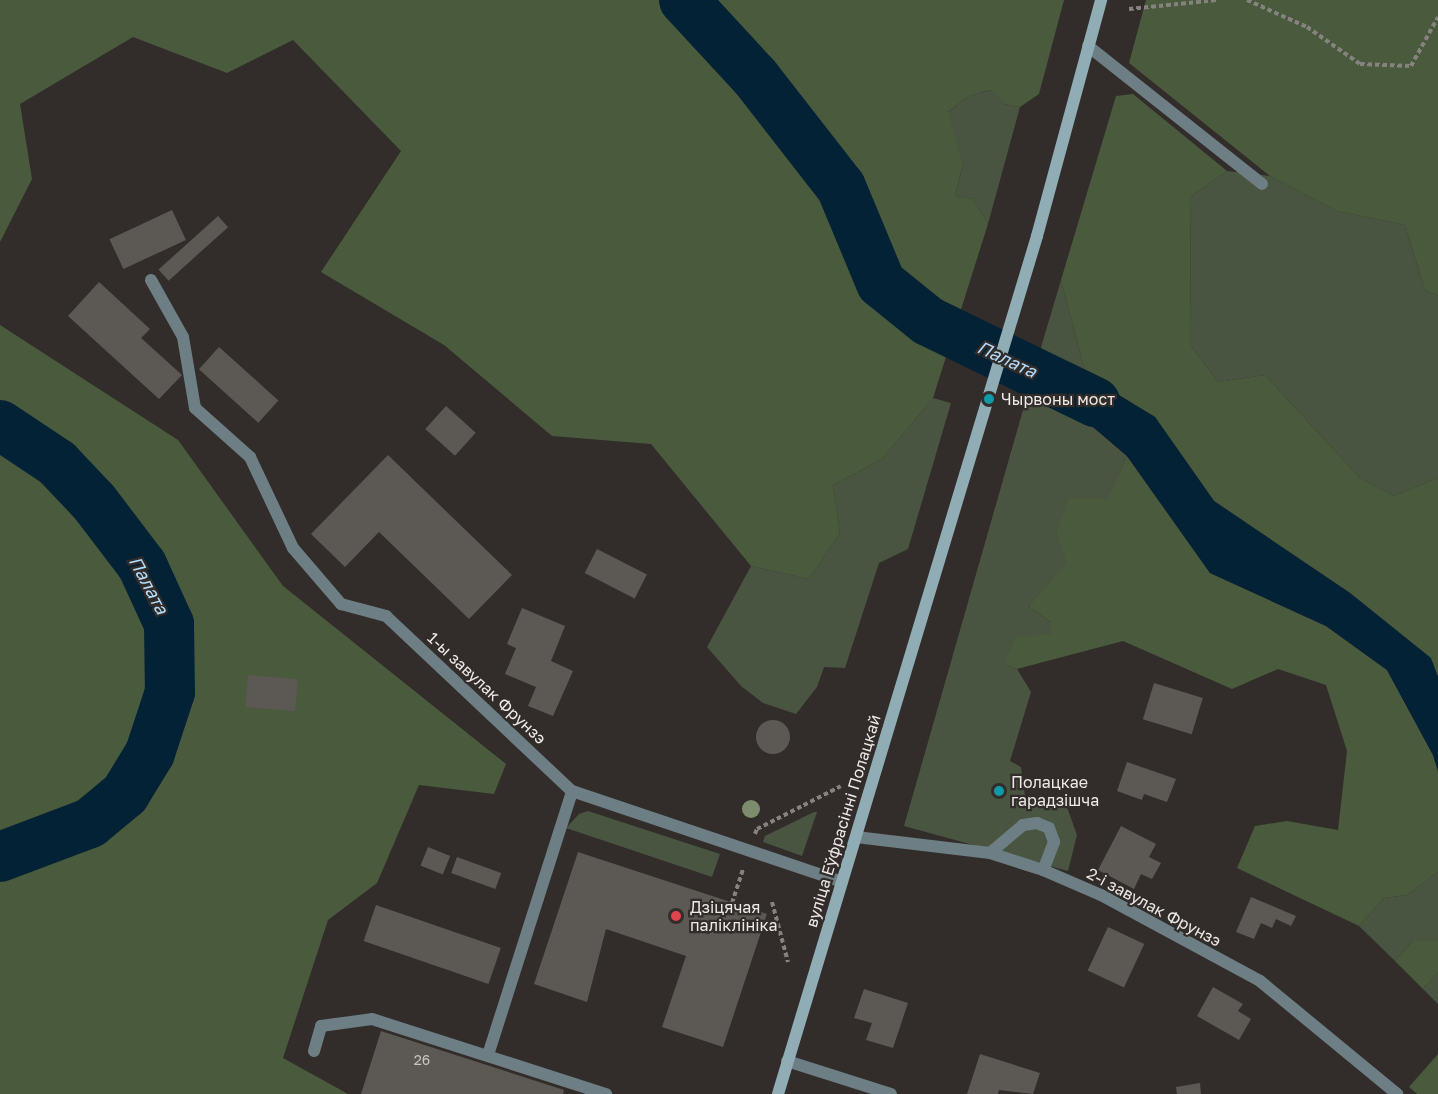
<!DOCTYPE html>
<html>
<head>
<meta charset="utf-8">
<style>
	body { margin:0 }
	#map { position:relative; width:1438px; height:1094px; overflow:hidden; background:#322d2a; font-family:"Golos Text",sans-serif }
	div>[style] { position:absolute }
	.green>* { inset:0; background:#495540 }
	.forest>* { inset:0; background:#4a5a3d }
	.water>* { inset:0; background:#042235 }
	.pier>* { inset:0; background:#322d2a }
	.river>* { height:50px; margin:-25px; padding:0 25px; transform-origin:25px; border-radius:25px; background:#042235 }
	.building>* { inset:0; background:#5c5954; transform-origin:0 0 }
	.round { border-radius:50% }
	.path>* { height:4px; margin-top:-2px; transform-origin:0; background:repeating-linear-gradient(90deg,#868280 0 4.5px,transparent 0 7.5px) }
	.lane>* { height:12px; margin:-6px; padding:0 6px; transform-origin:6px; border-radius:6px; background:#6d7f84 }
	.street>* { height:12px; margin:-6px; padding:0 6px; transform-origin:6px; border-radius:6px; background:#6d7f84 }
	.secondary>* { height:12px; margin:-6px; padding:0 6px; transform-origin:6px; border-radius:6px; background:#90adb5 }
	.trees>* { width:18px; height:18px; margin:-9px; border-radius:50%; background:#7d8c6d }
	.dots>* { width:16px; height:16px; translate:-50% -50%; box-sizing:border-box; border:3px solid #322d2a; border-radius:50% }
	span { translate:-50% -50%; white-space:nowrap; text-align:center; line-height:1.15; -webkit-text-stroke:4.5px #322d2a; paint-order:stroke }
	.number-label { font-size:14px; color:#c8c5c2 }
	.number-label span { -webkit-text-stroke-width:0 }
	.poi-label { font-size:16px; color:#ece9e7 }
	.left { translate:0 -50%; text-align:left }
	.street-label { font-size:16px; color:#ece9e7 }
	.water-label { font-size:18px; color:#b1dcfd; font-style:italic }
</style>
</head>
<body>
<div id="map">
	<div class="green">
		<i style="clip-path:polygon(992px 90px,1004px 104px,1020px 107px,988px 224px,973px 199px,955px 196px,963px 164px,947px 113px,969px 96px)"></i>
		<i style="clip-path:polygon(1227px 171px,1270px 176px,1337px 211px,1405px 225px,1425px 290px,1438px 296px,1438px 478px,1394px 496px,1360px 478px,1265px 375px,1218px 382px,1191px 346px,1190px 197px)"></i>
		<i style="clip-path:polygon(1061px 280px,1086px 375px,1039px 354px)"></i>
		<i style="clip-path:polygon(1027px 396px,1080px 416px,1127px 456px,1107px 500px,1056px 533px,1068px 563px,1028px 606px,1051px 622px,1051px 634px,1004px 664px,1017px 669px,1031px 692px,1010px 761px,1021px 767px,1025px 796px,1064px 799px,1077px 835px,1068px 871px,904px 826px)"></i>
		<i style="clip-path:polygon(933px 398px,951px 403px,908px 549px,879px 563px,845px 668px,824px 667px,817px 687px,796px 714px,763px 703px,741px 686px,707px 647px,751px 566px,809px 579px,840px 533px,833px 485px,882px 459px)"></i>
		<i style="clip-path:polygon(588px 811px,720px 854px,712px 877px,566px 828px,579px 814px)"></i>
		<i style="clip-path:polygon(814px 812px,817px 812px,802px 856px,763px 842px,765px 836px)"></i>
		<i style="clip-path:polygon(1438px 872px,1438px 941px,1413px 941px,1395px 961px,1359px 926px,1384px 898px,1407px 895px)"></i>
		<i style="clip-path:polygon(1438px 973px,1438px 1004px,1423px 989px)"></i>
	</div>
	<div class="forest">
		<i style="clip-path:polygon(0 0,1064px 0,1039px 94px,1020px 107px,1004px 104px,991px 90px,969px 96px,948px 112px,963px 164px,955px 196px,973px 199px,988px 224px,933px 398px,882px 459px,833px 485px,840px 533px,809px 579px,751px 566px,651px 444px,552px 436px,444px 345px,321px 272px,401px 151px,293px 40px,227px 73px,133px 37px,20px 104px,32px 179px,0 242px)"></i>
		<i style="clip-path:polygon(1146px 0,1438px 0,1438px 296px,1425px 290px,1405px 225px,1337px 211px,1270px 176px,1129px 63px)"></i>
		<i style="clip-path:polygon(1133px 94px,1227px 171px,1190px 197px,1191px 346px,1218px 382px,1265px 375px,1360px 478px,1394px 496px,1438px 478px,1438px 677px,1430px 658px,1350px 593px,1214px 501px,1155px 417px,1086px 375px,1061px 280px,1116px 96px)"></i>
		<i style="clip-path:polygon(0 325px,178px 440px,283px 586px,506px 764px,494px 794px,419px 785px,377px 883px,328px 920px,283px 1058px,348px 1094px,0 1094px)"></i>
		<i style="clip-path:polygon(1127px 456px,1210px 573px,1326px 626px,1387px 670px,1433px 755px,1438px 771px,1438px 872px,1407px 895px,1384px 898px,1359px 926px,1237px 868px,1255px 826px,1287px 821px,1338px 830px,1347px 751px,1326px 685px,1278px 669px,1232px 689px,1123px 641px,1017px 669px,1004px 664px,1016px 637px,1051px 634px,1051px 622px,1028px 606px,1067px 563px,1056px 533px,1069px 498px,1107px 499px)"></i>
		<i style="clip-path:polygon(1413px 941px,1438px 941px,1438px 973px,1423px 989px,1395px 961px)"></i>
		<i style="clip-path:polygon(1438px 1054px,1438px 1094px,1417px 1094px,1409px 1087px)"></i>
	</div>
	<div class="water">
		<i style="clip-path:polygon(1039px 354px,1086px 375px,1155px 417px,1214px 501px,1350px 593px,1431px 658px,1438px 677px,1438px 771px,1433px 755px,1387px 670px,1326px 626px,1210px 573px,1127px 456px,1080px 416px,1027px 396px)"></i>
	</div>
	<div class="pier">
		<i style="clip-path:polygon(1040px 352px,1039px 354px,1026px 399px,1036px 354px)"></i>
	</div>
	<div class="river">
		<i style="left:684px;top:0;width:106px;rotate:47.3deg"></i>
		<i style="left:756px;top:78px;width:138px;rotate:52.1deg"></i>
		<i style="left:841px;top:187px;width:104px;rotate:67.4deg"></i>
		<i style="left:881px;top:283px;width:60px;rotate:39deg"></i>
		<i style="left:928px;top:321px;width:186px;rotate:25.9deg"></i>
		<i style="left:0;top:425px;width:69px;rotate:33.7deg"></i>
		<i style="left:57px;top:463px;width:54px;rotate:46.5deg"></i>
		<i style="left:94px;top:502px;width:79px;rotate:52.7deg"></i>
		<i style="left:142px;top:565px;width:65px;rotate:65.4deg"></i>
		<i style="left:169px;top:624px;width:68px;rotate:89.2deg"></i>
		<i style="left:170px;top:692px;width:64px;rotate:108.2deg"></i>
		<i style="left:150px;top:753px;width:48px;rotate:121.4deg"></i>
		<i style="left:125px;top:794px;width:45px;rotate:140.4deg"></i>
		<i style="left:90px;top:823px;width:96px;rotate:159.3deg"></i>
	</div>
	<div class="building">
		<i style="left:172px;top:210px;width:33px;height:69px;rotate:65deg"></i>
		<i style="left:218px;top:216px;width:15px;height:80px;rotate:48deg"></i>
		<i style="clip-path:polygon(99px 282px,150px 329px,141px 338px,182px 375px,159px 399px,68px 316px)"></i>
		<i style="left:219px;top:347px;width:80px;height:30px;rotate:42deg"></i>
		<i style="left:446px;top:406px;width:40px;height:31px;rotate:42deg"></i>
		<i style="clip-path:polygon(388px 455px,512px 575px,469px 619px,379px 532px,345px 567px,311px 534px)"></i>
		<i style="left:597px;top:549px;width:56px;height:27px;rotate:27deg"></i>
		<i style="clip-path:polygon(522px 608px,565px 626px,551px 661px,573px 671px,553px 716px,528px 706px,536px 687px,505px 674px,516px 648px,507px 644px)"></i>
		<i style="left:248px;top:675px;width:50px;height:32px;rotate:5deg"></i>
		<i style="left:1154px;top:683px;width:51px;height:38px;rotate:17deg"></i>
		<i class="round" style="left:756px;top:720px;width:34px;height:34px"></i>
		<i style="clip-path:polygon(1127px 762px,1176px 779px,1167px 802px,1144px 794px,1142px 800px,1117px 791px)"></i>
		<i style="clip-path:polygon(1121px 826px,1156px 844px,1149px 857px,1161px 863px,1152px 879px,1141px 874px,1134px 889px,1098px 870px)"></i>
		<i style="left:428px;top:847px;width:24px;height:20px;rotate:22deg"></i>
		<i style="clip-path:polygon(578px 852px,767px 914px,723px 1047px,662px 1027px,686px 956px,606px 929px,587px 1002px,534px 984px)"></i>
		<i style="left:457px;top:857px;width:47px;height:17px;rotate:20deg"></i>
		<i style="clip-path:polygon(1251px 897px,1296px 916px,1291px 926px,1276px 919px,1272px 928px,1261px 923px,1254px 939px,1236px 932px)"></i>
		<i style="left:376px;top:905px;width:132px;height:38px;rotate:19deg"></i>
		<i style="left:1108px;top:927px;width:40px;height:48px;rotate:25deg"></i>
		<i style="clip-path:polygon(1213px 987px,1243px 1004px,1238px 1011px,1251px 1019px,1239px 1040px,1197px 1016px)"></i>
		<i style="clip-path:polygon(864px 989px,908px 1003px,893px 1048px,866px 1040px,872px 1023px,854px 1018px)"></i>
		<i style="clip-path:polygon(381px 1031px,564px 1090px,563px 1094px,361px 1094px)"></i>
		<i style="clip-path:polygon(980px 1054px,1040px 1073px,1033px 1094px,999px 1090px,998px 1094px,967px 1094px)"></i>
		<i style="clip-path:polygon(1200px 1083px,1201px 1094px,1177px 1094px,1176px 1087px)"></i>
	</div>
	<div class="path">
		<i style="left:1247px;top:0;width:66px;rotate:24.2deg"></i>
		<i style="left:1307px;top:27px;width:65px;rotate:34.9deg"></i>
		<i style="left:1360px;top:64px;width:51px;rotate:2.2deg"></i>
		<i style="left:1411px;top:66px;width:56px;rotate:-61.1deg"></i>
		<i style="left:1129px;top:9px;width:88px;rotate:-5.8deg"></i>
		<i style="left:755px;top:834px;width:5px;rotate:-68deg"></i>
		<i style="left:757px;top:829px;width:94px;rotate:-27.1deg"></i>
		<i style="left:772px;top:902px;width:62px;rotate:75.1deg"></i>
		<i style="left:732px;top:903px;width:36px;rotate:-72deg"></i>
	</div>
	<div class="lane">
		<i style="left:1088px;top:46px;width:222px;rotate:38.4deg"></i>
		<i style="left:151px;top:280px;width:65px;rotate:60.7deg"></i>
		<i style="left:183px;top:337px;width:72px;rotate:80.4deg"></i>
		<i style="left:990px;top:853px;width:43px;rotate:-40.3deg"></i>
		<i style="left:1023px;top:825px;width:14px;rotate:-8deg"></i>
		<i style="left:1037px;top:823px;width:13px;rotate:23deg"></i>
		<i style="left:1049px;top:828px;width:15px;rotate:70deg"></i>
		<i style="left:1054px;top:842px;width:30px;rotate:111deg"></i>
		<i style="left:314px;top:1051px;width:26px;rotate:-74deg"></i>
		<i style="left:321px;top:1026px;width:51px;rotate:-7.8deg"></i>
		<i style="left:372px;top:1019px;width:246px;rotate:17.8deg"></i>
		<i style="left:488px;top:1055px;width:277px;rotate:-72.3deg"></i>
		<i style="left:787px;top:1061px;width:109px;rotate:17.6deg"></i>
	</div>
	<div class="street">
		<i style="left:195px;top:408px;width:74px;rotate:41.7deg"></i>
		<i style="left:250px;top:457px;width:101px;rotate:64.7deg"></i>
		<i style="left:293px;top:548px;width:74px;rotate:49.4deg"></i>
		<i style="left:341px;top:604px;width:47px;rotate:14.9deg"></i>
		<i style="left:386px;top:616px;width:255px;rotate:43.3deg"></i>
		<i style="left:572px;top:791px;width:285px;rotate:18.6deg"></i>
		<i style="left:856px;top:837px;width:135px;rotate:6.8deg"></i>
		<i style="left:990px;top:853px;width:56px;rotate:17.8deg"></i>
		<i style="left:1043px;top:870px;width:63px;rotate:23.3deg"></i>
		<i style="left:1101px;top:895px;width:181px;rotate:28.4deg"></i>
		<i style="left:1260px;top:981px;width:178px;rotate:39.5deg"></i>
	</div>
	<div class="secondary">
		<i style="left:778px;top:1094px;width:896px;rotate:-73.2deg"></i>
		<i style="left:1037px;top:236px;width:245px;rotate:-74.8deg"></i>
	</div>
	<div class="trees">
		<i style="left:751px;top:809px"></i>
	</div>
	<div class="dots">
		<i style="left:989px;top:399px;background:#0f9aa8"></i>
		<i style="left:999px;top:791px;background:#0f9aa8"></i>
		<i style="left:676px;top:916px;background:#e0444e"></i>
	</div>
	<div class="number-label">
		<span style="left:422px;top:1060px">26</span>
	</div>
	<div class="poi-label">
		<span class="left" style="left:1001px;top:399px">Чырвоны мост</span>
		<span class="left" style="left:1011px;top:791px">Полацкае<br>гарадзішча</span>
		<span class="left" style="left:690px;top:916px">Дзіцячая<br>паліклініка</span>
	</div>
	<div class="street-label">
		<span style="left:487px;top:688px;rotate:43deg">1-ы завулак Фрунзэ</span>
		<span style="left:843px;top:821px;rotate:-73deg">вуліца Еўфрасінні Полацкай</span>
		<span style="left:1154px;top:907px;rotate:28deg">2-і завулак Фрунзэ</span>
	</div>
	<div class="water-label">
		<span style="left:1007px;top:359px;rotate:25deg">Палата</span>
		<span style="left:149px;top:585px;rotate:62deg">Палата</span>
	</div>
</div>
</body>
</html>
